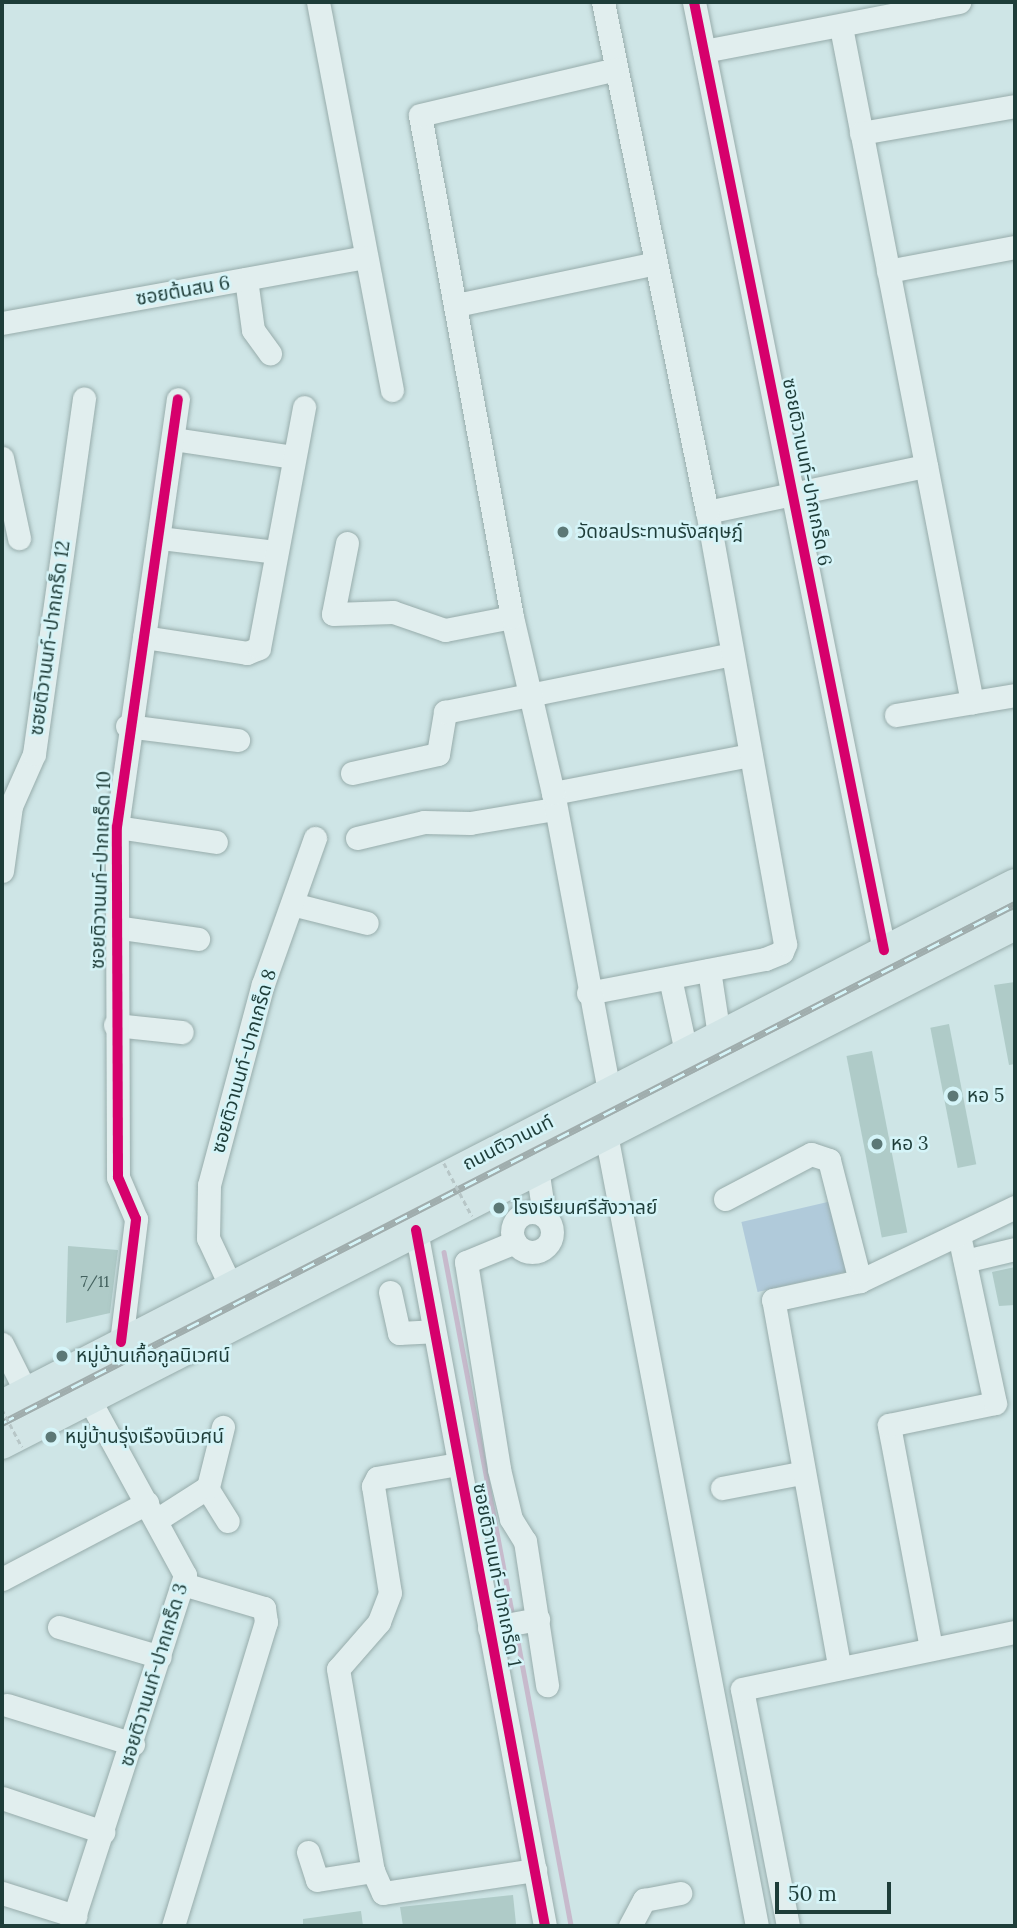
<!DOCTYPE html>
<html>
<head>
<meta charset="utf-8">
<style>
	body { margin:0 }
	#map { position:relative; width:1017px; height:1928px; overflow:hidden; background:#cee5e6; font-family:Lora,"Noto Sans Thai",serif }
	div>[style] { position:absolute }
	.green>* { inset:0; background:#b0cada; transform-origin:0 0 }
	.stream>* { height:4.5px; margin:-2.25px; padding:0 2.25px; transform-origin:2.25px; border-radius:2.25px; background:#c7bacc }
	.building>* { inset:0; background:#afcbc8; transform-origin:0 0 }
	.roads { filter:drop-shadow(0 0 2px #97acab) drop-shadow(0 0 2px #97acab) }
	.minor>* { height:23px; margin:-11.5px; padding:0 11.5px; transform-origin:11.5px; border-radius:11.5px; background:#e1eeee }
	.minor>.ring { margin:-11.5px; padding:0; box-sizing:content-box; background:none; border:23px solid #e1eeee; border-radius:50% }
	.major>* { height:30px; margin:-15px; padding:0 15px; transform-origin:15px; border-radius:15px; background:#d2e5e6 }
	.rail>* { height:7px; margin-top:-3.5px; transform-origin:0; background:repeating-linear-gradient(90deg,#d5f4f8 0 13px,#a0adad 0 26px); box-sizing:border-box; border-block:2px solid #a0adad }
	.path-bridge>* { height:2.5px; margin-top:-1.25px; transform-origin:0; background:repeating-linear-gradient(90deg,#b7c6c7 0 5px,transparent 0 8.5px) }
	.cycleway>* { height:10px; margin:-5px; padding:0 5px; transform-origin:5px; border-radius:5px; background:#d6006c }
	.dots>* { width:19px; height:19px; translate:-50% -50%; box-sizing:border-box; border:4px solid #d5f4f8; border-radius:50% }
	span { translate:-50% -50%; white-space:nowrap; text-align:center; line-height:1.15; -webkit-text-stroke:5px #d5f4f8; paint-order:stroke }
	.number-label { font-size:16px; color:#42605d }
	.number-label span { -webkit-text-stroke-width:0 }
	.street-label { font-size:19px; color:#1e3d39 }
	.poi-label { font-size:19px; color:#1e3d39 }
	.left { translate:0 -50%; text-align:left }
	.frame { position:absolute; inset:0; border:4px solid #1e3d39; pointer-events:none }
	.scale { position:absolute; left:775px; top:1882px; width:116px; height:32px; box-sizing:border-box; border:4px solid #1e3d39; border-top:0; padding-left:9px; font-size:21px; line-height:24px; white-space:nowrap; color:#1e3d39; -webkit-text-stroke:5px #d5f4f8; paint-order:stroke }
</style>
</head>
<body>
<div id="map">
	<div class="green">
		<i style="left:832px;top:1201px;width:72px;height:93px;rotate:77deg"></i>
	</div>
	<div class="stream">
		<i style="left:444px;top:1252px;width:370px;rotate:79.3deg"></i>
		<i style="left:516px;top:1631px;width:300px;rotate:79.4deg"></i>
	</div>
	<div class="building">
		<i style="clip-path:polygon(1015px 982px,1015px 1064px,1009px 1065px,994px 985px)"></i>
		<i style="left:949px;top:1024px;width:143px;height:19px;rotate:79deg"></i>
		<i style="left:872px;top:1051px;width:185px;height:26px;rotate:79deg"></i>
		<i style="clip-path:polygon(68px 1246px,118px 1250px,110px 1313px,66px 1323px)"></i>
		<i style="clip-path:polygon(1015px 1267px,1015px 1305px,999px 1306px,992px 1272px)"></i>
		<i style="clip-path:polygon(513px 1895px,516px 1924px,403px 1926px,400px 1907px)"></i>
		<i style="clip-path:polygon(361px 1911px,363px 1926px,303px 1926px,303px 1919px)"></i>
	</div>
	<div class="roads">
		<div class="minor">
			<i style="left:318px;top:2px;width:395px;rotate:79.2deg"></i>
			<i style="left:694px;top:2px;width:967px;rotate:78.67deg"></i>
			<i style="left:841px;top:27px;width:688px;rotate:79.02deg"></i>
			<i style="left:704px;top:51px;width:260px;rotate:-10.9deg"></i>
			<i style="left:861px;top:133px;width:156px;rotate:-9.9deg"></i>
			<i style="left:888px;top:271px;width:129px;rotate:-10.7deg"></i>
			<i style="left:246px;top:279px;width:51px;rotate:82.2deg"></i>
			<i style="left:253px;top:330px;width:29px;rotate:54deg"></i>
			<i style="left:457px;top:305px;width:203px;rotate:-11.9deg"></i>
			<i style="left:2px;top:323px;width:368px;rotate:-10.3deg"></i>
			<i style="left:174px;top:439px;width:120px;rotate:8.6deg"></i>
			<i style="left:2px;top:458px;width:82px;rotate:78deg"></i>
			<i style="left:707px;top:512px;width:224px;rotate:-11.9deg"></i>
			<i style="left:160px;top:538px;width:117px;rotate:6.9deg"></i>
			<i style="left:347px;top:543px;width:72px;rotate:101.2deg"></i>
			<i style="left:333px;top:614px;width:60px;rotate:-1.9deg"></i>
			<i style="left:393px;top:612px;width:55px;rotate:19.1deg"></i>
			<i style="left:445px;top:630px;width:68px;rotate:-11deg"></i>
			<i style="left:144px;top:637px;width:104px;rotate:8.8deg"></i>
			<i style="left:247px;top:653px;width:13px;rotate:-23deg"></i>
			<i style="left:259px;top:648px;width:245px;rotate:-79.4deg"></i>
			<i style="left:896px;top:715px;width:121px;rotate:-9.5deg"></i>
			<i style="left:127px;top:726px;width:112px;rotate:7.2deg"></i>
			<i style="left:352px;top:773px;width:88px;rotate:-12.5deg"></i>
			<i style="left:438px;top:754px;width:43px;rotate:-80.5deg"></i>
			<i style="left:445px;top:712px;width:293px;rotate:-11.4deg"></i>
			<i style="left:553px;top:793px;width:201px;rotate:-10.9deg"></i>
			<i style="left:117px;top:827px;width:100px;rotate:8.6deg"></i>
			<i style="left:357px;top:838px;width:69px;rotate:-13.4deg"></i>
			<i style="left:424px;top:822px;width:46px;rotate:1.2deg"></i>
			<i style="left:470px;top:823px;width:86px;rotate:-9.4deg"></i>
			<i style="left:2px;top:871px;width:66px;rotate:-82.1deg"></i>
			<i style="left:11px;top:806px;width:57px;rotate:-66.1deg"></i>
			<i style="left:34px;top:754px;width:359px;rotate:-82deg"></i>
			<i style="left:292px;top:904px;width:77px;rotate:14.2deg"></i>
			<i style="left:115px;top:927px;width:84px;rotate:8.2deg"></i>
			<i style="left:709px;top:970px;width:66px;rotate:81.3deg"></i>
			<i style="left:670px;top:978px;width:76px;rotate:77.8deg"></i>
			<i style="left:588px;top:993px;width:180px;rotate:-10.9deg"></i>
			<i style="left:765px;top:959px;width:18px;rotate:-22deg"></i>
			<i style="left:782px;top:952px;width:9px;rotate:-69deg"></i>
			<i style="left:785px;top:944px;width:439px;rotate:-100.2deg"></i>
			<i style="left:707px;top:512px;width:520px;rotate:-101.53deg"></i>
			<i style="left:115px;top:1025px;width:67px;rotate:6deg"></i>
			<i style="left:609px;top:1091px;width:303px;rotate:-100.6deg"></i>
			<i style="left:553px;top:793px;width:181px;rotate:-103.1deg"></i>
			<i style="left:512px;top:617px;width:510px;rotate:-100.39deg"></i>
			<i style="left:420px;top:115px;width:201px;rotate:-13.2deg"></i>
			<i style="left:606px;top:1134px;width:806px;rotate:79.21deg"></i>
			<i style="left:537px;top:1168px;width:48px;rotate:81.5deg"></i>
			<i style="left:725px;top:1199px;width:97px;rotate:-27.6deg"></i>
			<i style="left:811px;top:1154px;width:19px;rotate:18deg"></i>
			<i style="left:829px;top:1160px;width:125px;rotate:75.6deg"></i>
			<i class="ring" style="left:512px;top:1212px;width:17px;height:17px"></i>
			<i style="left:416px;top:1230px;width:708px;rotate:79.5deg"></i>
			<i style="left:515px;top:1242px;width:53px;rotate:157.8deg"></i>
			<i style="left:466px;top:1262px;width:210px;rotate:80.9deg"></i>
			<i style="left:499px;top:1469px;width:51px;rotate:76.5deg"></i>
			<i style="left:511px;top:1519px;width:26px;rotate:58deg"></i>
			<i style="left:525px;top:1541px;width:146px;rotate:81.3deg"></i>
			<i style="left:965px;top:1261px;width:51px;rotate:-13.5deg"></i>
			<i style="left:230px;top:1285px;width:52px;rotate:-115.1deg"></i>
			<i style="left:208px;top:1238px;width:53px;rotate:-88.9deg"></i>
			<i style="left:209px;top:1185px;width:208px;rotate:-75deg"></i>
			<i style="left:263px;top:984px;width:155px;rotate:-70.4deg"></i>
			<i style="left:390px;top:1292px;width:42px;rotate:77.6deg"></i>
			<i style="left:399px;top:1333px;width:34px;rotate:-3deg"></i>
			<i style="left:121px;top:1342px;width:124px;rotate:-83deg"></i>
			<i style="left:136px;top:1219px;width:46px;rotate:-113.2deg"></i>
			<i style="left:118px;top:1177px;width:350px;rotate:-90.2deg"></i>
			<i style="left:117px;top:827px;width:432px;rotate:-81.9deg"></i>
			<i style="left:2px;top:1344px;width:54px;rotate:63.4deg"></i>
			<i style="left:458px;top:1464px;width:82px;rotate:170.2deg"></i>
			<i style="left:377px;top:1478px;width:9px;rotate:117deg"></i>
			<i style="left:373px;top:1486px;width:108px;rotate:81deg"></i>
			<i style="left:390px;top:1593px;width:31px;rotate:111deg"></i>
			<i style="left:379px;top:1622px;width:62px;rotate:131.1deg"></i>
			<i style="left:338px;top:1669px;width:205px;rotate:80.2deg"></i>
			<i style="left:373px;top:1871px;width:24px;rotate:66deg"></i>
			<i style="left:383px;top:1893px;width:154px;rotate:-8.6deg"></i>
			<i style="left:207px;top:1488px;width:39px;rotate:58deg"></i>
			<i style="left:722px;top:1488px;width:80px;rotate:-10.8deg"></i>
			<i style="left:158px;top:1519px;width:59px;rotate:-32.6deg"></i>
			<i style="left:208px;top:1487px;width:62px;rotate:-76deg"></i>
			<i style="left:2px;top:1579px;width:164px;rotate:-27.7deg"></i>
			<i style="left:59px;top:1627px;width:105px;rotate:16.5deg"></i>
			<i style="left:489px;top:1628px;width:50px;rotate:-10.4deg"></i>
			<i style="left:931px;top:1648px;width:227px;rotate:-100.7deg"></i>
			<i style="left:889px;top:1425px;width:108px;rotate:-11.7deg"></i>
			<i style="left:995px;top:1403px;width:172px;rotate:-102.1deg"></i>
			<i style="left:839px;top:1665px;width:371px;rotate:-100.2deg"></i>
			<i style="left:773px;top:1300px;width:89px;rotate:-12.3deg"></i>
			<i style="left:860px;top:1281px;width:172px;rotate:-25.5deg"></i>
			<i style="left:7px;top:1705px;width:132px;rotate:17.2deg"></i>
			<i style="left:2px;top:1798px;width:107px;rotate:18.6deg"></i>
			<i style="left:308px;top:1852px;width:29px;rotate:72deg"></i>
			<i style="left:317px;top:1880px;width:57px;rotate:-9.1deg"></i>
			<i style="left:2px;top:1893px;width:77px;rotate:17.5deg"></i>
			<i style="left:71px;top:1926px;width:369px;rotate:-72deg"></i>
			<i style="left:185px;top:1575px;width:200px;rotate:-118.6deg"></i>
			<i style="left:173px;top:1926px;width:318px;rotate:-73deg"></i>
			<i style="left:266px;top:1622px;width:14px;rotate:-98deg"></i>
			<i style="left:264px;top:1608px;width:84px;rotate:-163.5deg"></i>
			<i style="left:630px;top:1926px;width:30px;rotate:-62deg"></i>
			<i style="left:644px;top:1900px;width:37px;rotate:-11deg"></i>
			<i style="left:788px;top:1926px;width:241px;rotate:-101deg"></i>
			<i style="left:742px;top:1689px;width:279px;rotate:-11.8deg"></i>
		</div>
		<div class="major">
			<i style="left:2px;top:1405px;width:1139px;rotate:-27.22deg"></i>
			<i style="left:2px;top:1444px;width:1138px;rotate:-27.13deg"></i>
		</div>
	</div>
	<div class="rail">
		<i style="left:2px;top:1423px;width:1138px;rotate:-27.13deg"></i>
	</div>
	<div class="path-bridge">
		<i style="left:444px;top:1163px;width:60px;rotate:62.2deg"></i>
		<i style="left:2px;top:1409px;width:43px;rotate:62.2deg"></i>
	</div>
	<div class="cycleway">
		<i style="left:694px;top:2px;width:967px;rotate:78.67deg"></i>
		<i style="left:416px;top:1230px;width:708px;rotate:79.5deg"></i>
		<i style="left:121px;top:1342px;width:124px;rotate:-83deg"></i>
		<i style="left:136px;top:1219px;width:46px;rotate:-113.2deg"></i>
		<i style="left:118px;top:1177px;width:350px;rotate:-90.2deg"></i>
		<i style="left:117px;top:827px;width:432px;rotate:-81.9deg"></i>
	</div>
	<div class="dots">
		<i style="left:563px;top:532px;background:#5c7876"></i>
		<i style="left:953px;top:1096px;background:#5c7876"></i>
		<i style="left:877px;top:1144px;background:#5c7876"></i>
		<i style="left:499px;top:1208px;background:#5c7876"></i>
		<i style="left:62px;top:1356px;background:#5c7876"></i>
		<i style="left:51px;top:1437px;background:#5c7876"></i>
	</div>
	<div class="number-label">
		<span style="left:95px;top:1281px">7/11</span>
	</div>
	<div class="street-label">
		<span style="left:183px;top:291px;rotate:-10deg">ซอยต้นสน 6</span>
		<span style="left:807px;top:472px;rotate:79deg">ซอยติวานนท์-ปากเกร็ด 6</span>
		<span style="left:50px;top:638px;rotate:-82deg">ซฮยติวานนท์-ปากเกร็ด 12</span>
		<span style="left:101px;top:870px;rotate:-88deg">ซอยติวานนท์-ปากเกร็ด 10</span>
		<span style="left:244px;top:1061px;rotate:-74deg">ซอยติวานนท์-ปากเกร็ด 8</span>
		<span style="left:508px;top:1143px;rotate:-27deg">ถนนติวานนท์</span>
		<span style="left:497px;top:1575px;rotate:79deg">ซอยติวานนท์-ปากเกร็ด 1</span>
		<span style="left:154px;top:1675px;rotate:-73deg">ซอยติวานนท์-ปากเกร็ด 3</span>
	</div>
	<div class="poi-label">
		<span class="left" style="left:577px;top:532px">วัดชลประทานรังสฤษฎ์</span>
		<span class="left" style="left:967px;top:1096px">หอ 5</span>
		<span class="left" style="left:891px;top:1144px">หอ 3</span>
		<span class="left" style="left:513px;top:1208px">โรงเรียนศรีสังวาลย์</span>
		<span class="left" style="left:76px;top:1356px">หมู่บ้านเกื้อกูลนิเวศน์</span>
		<span class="left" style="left:65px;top:1437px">หมู่บ้านรุ่งเรืองนิเวศน์</span>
	</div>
	<div class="frame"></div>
	<div class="scale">50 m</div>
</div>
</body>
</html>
